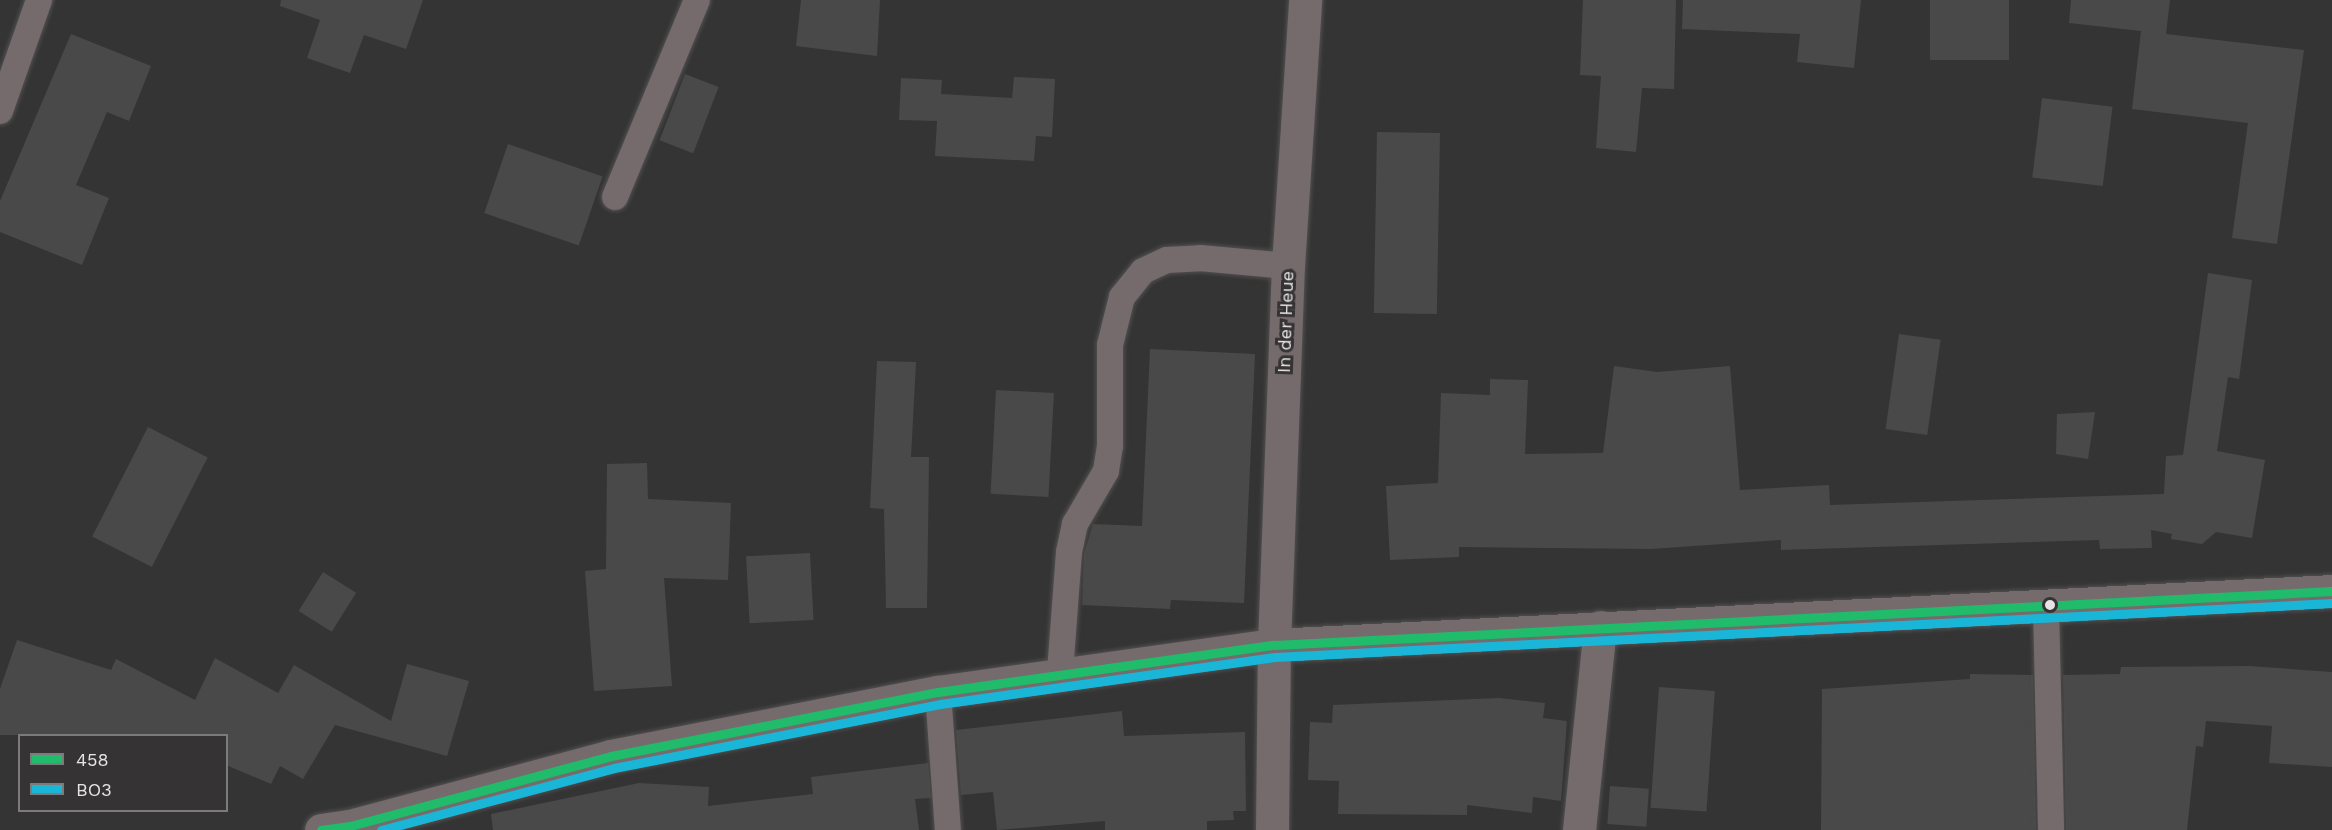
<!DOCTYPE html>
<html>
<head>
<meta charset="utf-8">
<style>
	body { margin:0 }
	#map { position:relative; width:2332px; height:830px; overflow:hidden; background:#353434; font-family:"Work Sans",sans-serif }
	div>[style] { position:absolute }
	.building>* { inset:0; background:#4a4949; transform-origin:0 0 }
	.roads { filter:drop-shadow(0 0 2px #515050) drop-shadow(0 0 2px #515050) }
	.lane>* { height:26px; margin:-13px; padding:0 13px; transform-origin:13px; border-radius:13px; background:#756b6c }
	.street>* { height:33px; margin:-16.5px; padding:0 16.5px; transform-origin:16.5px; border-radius:16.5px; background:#756b6c }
	.bus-1>* { height:9px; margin:-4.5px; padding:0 4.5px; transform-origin:4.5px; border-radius:4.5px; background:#20bc6c }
	.bus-2>* { height:9px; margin:-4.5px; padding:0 4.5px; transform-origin:4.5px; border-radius:4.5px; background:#1ab6d8 }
	.dots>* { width:16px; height:16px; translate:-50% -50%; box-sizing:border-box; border:3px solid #363334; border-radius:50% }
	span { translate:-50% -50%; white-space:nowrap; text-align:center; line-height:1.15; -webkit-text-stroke:6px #363334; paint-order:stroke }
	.street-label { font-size:18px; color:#e6e4e4 }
	.legend { position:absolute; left:18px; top:734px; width:210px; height:78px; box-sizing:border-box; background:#363334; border:2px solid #7c7a7a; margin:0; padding:8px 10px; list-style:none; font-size:18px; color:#e6e4e4 }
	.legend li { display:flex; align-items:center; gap:12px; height:30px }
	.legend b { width:30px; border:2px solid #7c7a7a }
</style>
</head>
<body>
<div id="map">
	<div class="building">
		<i style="clip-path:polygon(281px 0,423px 0,406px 49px,364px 35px,350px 73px,307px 58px,320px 20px,280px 6px)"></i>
		<i style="clip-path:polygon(801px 0,880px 0,877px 56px,796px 46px)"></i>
		<i style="clip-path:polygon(1583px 0,1676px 0,1674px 89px,1642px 88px,1636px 152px,1596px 148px,1601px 76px,1580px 75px)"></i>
		<i style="clip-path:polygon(1683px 0,1861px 0,1854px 68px,1797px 62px,1800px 34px,1682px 29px)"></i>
		<i style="left:1930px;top:0;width:79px;height:60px"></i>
		<i style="clip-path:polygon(2071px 0,2170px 0,2166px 34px,2304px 50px,2277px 244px,2232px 238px,2248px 123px,2132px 109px,2141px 31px,2069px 23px)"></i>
		<i style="clip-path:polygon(71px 34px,151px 66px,129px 121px,107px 112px,76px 185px,109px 198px,82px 265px,0 232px,0 201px)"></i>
		<i style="left:685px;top:74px;width:36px;height:71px;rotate:21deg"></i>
		<i style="clip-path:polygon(1014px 77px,1055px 79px,1052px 137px,1036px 136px,1034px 161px,935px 156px,937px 121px,899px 120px,901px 78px,942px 80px,941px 94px,1012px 98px)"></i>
		<i style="left:2042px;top:98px;width:71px;height:80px;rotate:7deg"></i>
		<i style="left:1377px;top:132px;width:63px;height:181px;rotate:1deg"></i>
		<i style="left:508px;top:144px;width:100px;height:73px;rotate:19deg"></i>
		<i style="clip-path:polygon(2208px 273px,2252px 280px,2239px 379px,2228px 377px,2217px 451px,2265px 460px,2252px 538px,2216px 532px,2202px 544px,2171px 539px,2172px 534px,2151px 530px,2152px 548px,2100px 549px,2099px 540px,1781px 550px,1781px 540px,1651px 549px,1459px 547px,1459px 557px,1390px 560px,1386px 486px,1438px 483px,1441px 393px,1490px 395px,1490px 379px,1528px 380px,1525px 454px,1603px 453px,1614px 366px,1657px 372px,1730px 366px,1740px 490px,1829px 485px,1830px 505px,2164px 494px,2166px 456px,2183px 455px)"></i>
		<i style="left:1899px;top:334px;width:42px;height:96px;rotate:8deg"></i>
		<i style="clip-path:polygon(1150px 349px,1255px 354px,1244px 603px,1171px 600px,1170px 609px,1082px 605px,1084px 554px,1093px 524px,1142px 526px)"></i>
		<i style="clip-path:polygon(877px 361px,916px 362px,911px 457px,929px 457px,927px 608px,886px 608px,884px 509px,870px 508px)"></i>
		<i style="left:996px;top:390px;width:58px;height:104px;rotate:3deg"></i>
		<i style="clip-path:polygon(2095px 412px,2088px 459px,2056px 454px,2057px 414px)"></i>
		<i style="left:148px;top:427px;width:67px;height:123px;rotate:27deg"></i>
		<i style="clip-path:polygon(647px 463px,648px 499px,731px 503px,728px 580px,664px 578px,672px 686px,594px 691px,585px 571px,606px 569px,607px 464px)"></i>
		<i style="left:810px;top:553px;width:67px;height:64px;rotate:87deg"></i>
		<i style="left:323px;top:572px;width:39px;height:46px;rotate:32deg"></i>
		<i style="clip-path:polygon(17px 640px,111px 670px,116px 659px,195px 700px,215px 658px,278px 693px,294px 665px,391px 721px,407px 664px,469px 681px,447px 756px,335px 725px,303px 779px,280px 766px,271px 784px,226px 765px,226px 735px,0 735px,0 689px)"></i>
		<i style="clip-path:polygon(2249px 666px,2332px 672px,2332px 767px,2269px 763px,2272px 726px,2206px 721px,2203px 747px,2196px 746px,2187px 830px,2066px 830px,2063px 675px,2120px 674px,2121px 667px)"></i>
		<i style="clip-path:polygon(1970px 674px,2033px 675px,2036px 830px,1821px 830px,1822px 689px,1970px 679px)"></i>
		<i style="left:1659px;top:687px;width:56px;height:121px;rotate:4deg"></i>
		<i style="clip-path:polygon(1499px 698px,1545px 703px,1543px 718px,1567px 721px,1561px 801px,1533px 797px,1532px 813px,1467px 805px,1467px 815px,1338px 814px,1339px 781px,1308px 780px,1310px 722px,1332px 723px,1333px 705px)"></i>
		<i style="clip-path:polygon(1122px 711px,1124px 736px,1245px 732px,1246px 811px,1233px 811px,1234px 820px,1207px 821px,1207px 830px,1105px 830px,1105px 821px,997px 830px,993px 792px,961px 795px,956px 730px)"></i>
		<i style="clip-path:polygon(928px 763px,931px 798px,915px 799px,919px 830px,493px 830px,491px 814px,639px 783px,709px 787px,708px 806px,813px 794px,811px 777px)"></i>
		<i style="left:1610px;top:786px;width:39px;height:38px;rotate:4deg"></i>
	</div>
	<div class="roads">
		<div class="lane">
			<i style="left:0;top:111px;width:118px;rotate:-70.6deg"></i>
			<i style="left:615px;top:197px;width:213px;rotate:-67.4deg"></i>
			<i style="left:2046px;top:606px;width:224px;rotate:88.7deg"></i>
			<i style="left:1060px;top:672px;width:120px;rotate:-85.7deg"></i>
			<i style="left:1069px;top:552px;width:29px;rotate:-78deg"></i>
			<i style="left:1075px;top:524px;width:61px;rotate:-59.7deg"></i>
			<i style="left:1106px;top:471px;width:25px;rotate:-81deg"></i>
			<i style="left:1110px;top:446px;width:101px;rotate:-90deg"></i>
			<i style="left:1110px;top:345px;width:49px;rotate:-76deg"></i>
			<i style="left:1122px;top:297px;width:33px;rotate:-51deg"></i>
			<i style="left:1143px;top:271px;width:26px;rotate:-25deg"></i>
			<i style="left:1167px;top:260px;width:33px;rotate:-3deg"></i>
			<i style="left:1200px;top:258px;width:88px;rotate:5.2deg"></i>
			<i style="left:938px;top:692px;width:138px;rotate:85.9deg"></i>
		</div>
		<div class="street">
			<i style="left:321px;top:830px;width:29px;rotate:-8deg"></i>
			<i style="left:350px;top:826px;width:270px;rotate:-15deg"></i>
			<i style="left:611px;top:756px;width:333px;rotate:-11.1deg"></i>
			<i style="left:938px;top:692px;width:339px;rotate:-8deg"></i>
			<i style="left:1274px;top:645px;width:1059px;rotate:-2.92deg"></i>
			<i style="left:1272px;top:830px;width:185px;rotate:-89.4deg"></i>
			<i style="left:1274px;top:645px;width:379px;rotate:-87.9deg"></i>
			<i style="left:1288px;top:266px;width:267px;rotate:-86.3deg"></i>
			<i style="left:1579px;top:830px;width:204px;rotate:-84.1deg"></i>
		</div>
	</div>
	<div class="bus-1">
		<i style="left:321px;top:830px;width:29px;rotate:-8deg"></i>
		<i style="left:350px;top:826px;width:270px;rotate:-15deg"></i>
		<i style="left:611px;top:756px;width:333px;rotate:-11.1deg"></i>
		<i style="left:938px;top:692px;width:339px;rotate:-8deg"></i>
		<i style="left:1274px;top:645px;width:1059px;rotate:-2.92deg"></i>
	</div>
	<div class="bus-2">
		<i style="left:381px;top:830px;width:241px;rotate:-14.9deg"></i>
		<i style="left:614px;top:768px;width:332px;rotate:-11.1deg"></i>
		<i style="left:940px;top:704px;width:338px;rotate:-8deg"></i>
		<i style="left:1275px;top:657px;width:1058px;rotate:-2.92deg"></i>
	</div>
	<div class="dots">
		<i style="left:2050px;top:605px;background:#e6e4e4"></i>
	</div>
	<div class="street-label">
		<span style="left:1286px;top:322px;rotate:-88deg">In der Heue</span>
	</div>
	<ul class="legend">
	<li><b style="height:8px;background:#20bc6c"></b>458</li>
	<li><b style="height:8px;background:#1ab6d8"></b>BO3</li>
	</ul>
</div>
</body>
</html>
